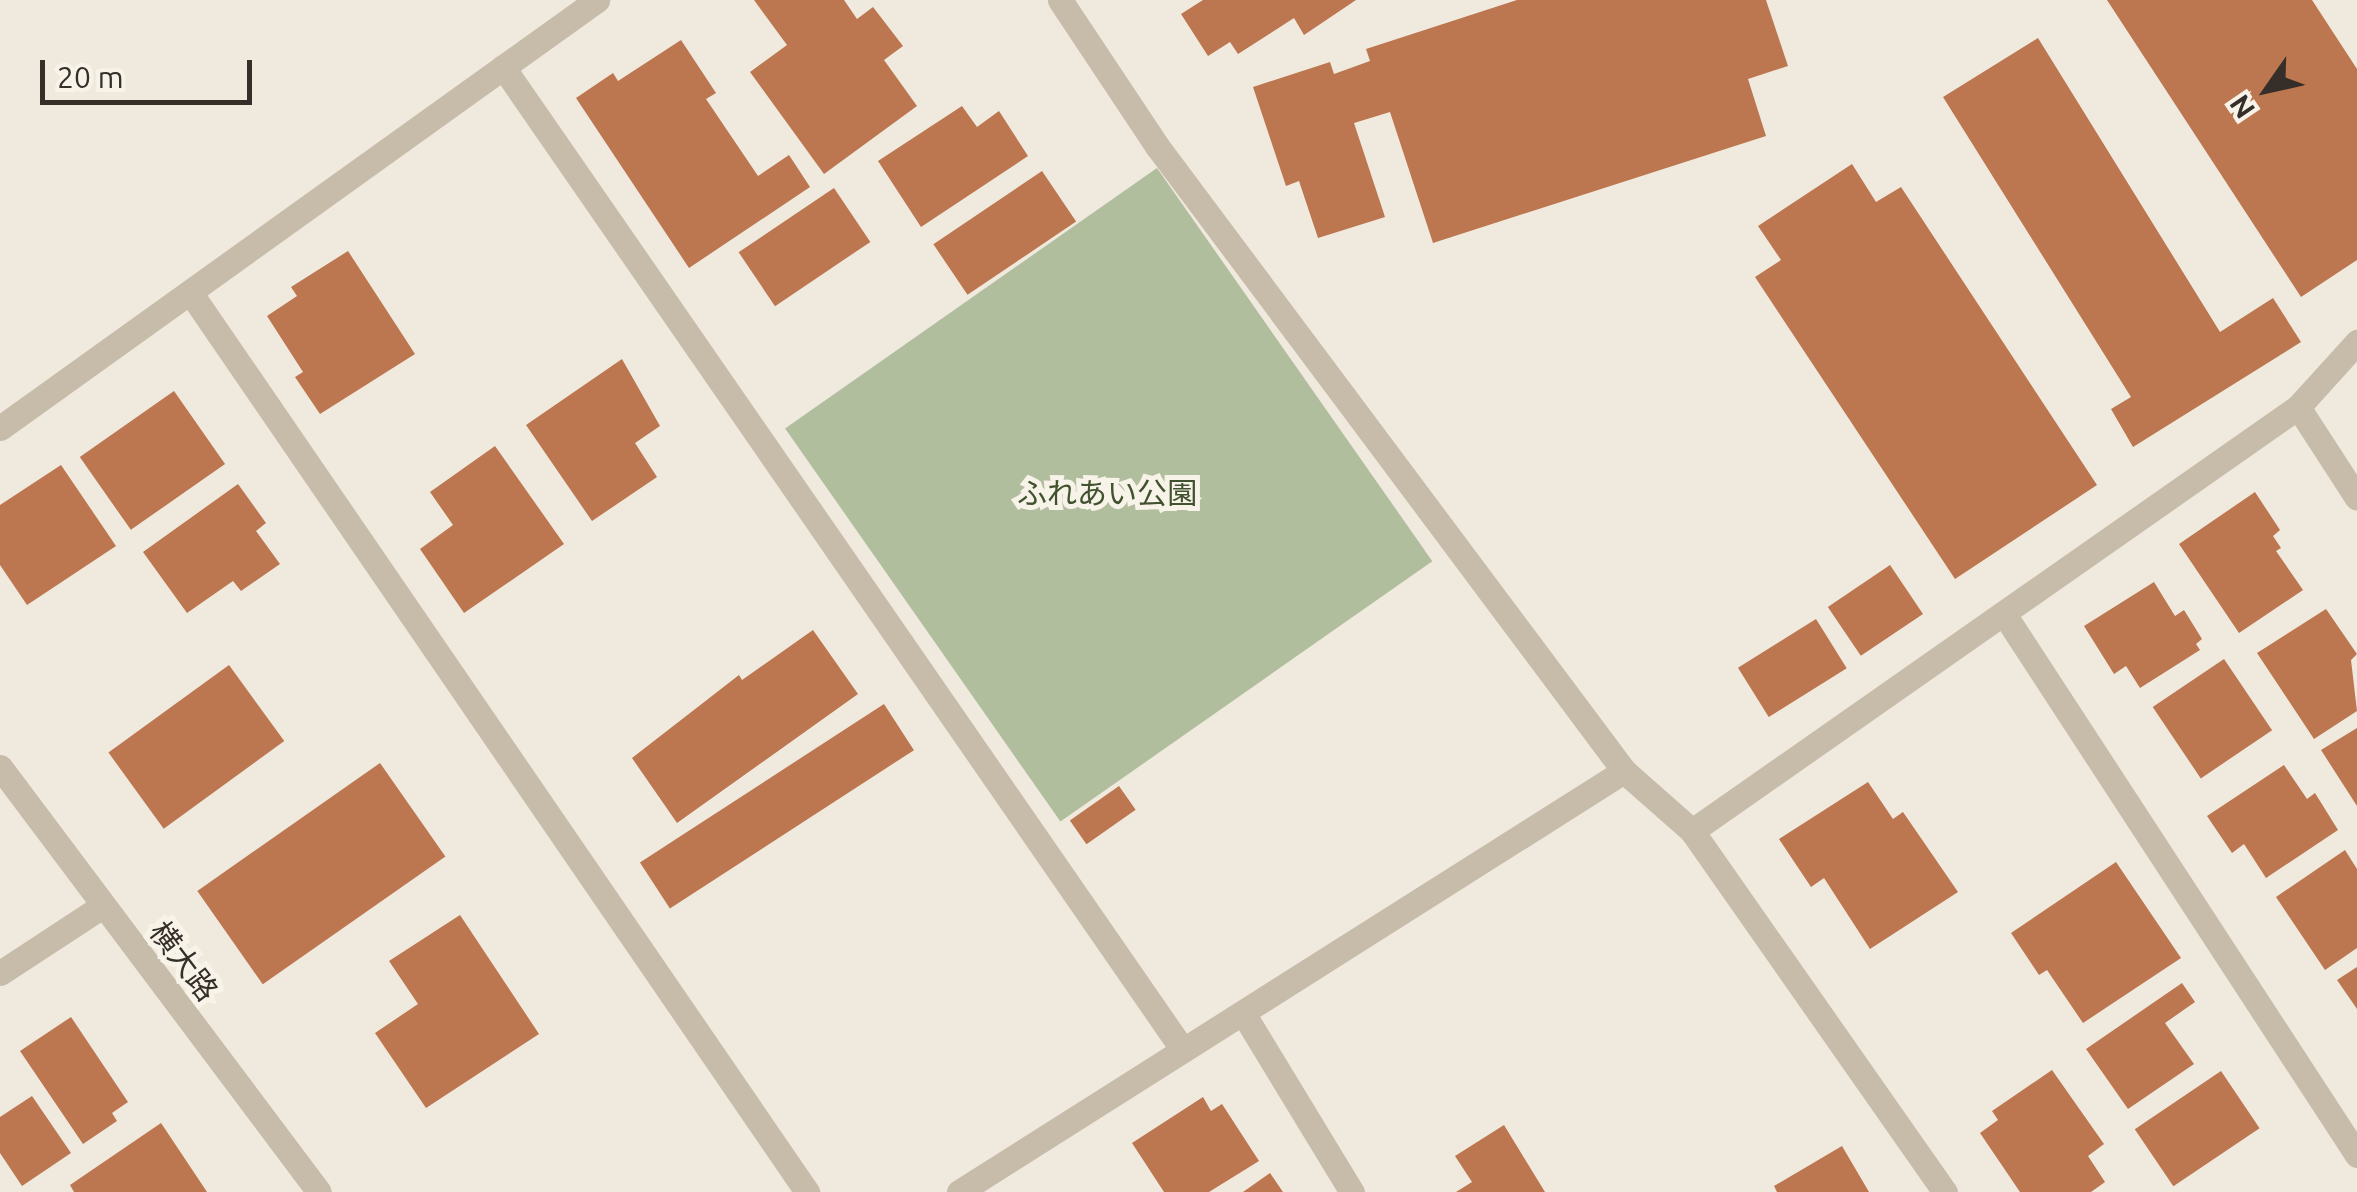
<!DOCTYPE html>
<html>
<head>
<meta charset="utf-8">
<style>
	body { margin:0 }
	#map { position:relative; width:2357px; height:1192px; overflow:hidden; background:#f0e9dd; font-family:Ubuntu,"Noto Sans JP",sans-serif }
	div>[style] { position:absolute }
	.green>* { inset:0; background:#b0be9e; transform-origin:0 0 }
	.building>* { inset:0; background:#bc7650; transform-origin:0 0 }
	.service>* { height:25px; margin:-12.5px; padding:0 12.5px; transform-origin:12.5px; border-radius:12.5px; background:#c7bbaa }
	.minor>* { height:25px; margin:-12.5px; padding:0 12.5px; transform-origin:12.5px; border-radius:12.5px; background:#c7bbaa }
	.tertiary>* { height:25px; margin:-12.5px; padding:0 12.5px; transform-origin:12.5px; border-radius:12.5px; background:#c7bbaa }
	span { translate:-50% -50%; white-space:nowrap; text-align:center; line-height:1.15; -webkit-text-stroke:10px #f8f3e9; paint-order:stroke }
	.park-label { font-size:30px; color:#41522f }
	.street-label { font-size:30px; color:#352e29 }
	.north { position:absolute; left:2217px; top:40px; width:100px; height:100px; -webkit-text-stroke:8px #f8f3e9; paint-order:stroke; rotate:236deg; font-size:28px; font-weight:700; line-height:40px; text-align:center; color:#352e29 }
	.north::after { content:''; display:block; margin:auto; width:35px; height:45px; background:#352e29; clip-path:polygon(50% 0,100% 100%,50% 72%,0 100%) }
	.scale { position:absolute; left:40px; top:60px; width:212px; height:45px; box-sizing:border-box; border:5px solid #352e29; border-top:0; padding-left:12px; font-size:30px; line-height:35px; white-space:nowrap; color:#352e29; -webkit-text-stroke:8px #f8f3e9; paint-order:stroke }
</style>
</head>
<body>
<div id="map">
	<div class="green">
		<i style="left:1157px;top:168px;width:480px;height:454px;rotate:55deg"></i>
	</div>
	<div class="building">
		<i style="clip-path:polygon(754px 0,844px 0,857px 19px,873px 7px,903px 46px,884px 60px,917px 106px,824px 174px,750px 72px,787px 45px)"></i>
		<i style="clip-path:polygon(1203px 0,1356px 0,1304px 35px,1294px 18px,1238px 54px,1230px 42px,1208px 56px,1181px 14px)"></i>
		<i style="clip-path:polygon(1517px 0,1766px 0,1788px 66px,1748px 79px,1766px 136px,1433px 243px,1390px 112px,1354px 123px,1385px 217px,1318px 238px,1299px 181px,1286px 186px,1253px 87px,1330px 62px,1334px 74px,1370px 61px,1366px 49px)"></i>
		<i style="clip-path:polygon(2107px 0,2312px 0,2357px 69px,2357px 260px,2301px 297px)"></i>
		<i style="clip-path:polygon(2038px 38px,2220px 332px,2273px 298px,2301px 342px,2133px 447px,2111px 409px,2131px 397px,1943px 97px)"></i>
		<i style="clip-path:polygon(681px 40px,716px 93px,706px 99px,758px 176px,789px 155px,810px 187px,689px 268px,576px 98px,613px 73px,618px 81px)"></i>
		<i style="clip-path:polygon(962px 106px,977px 127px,999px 111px,1028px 156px,921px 227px,878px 161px)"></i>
		<i style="clip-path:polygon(1852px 164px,1876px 202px,1901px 187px,2097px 485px,1955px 579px,1755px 277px,1781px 260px,1758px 226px)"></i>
		<i style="left:1042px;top:171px;width:61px;height:131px;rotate:56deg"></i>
		<i style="left:834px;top:188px;width:65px;height:115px;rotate:56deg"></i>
		<i style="clip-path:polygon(348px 251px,415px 354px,320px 414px,295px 377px,303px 372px,267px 316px,297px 296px,291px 287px)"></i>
		<i style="clip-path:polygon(622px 359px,660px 426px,635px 443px,657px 477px,592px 521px,526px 425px)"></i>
		<i style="left:174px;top:391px;width:89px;height:115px;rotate:55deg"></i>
		<i style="clip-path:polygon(495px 446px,564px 544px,464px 613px,420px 549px,453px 525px,430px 492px)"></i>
		<i style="clip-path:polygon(61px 465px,116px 546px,27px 605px,0 565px,0 505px)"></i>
		<i style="clip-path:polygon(238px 484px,266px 523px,256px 531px,280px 564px,241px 591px,233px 581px,187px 613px,143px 552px)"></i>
		<i style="clip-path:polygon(2255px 492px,2280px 530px,2273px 536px,2281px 548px,2276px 551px,2303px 590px,2239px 633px,2179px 544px)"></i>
		<i style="left:1890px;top:565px;width:59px;height:75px;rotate:56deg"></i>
		<i style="clip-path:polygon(2154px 582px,2175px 616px,2184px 610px,2202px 639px,2196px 644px,2200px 650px,2140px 688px,2126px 666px,2114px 674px,2084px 626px)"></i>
		<i style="clip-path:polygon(2326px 609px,2357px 654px,2351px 660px,2357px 711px,2314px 739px,2257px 653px)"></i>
		<i style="left:1816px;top:619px;width:58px;height:92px;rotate:58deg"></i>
		<i style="clip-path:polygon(813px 630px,858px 694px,677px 823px,632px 758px,739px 675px,742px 680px)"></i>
		<i style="left:2224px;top:659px;width:86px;height:86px;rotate:56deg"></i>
		<i style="left:229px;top:665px;width:94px;height:149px;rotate:54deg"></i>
		<i style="left:884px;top:704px;width:55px;height:291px;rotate:57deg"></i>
		<i style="clip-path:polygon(2357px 728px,2357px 806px,2321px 750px)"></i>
		<i style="left:380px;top:763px;width:114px;height:223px;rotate:55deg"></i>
		<i style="clip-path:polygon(2284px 765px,2307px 799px,2315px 793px,2338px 830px,2266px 878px,2244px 844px,2232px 853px,2207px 816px)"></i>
		<i style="clip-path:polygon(1868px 782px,1893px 819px,1903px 812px,1958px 892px,1870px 949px,1824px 878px,1811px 887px,1779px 839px)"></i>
		<i style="left:1119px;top:786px;width:29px;height:60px;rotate:55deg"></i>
		<i style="clip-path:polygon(2345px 850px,2357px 869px,2357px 948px,2325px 970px,2276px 897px)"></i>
		<i style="clip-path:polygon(2116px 862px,2181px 958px,2083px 1023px,2047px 970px,2039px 975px,2011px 933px)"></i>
		<i style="clip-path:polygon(460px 915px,539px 1034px,426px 1108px,375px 1033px,418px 1004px,389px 961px)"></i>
		<i style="clip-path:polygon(2357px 967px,2357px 1009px,2337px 980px)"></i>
		<i style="clip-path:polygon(2182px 983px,2195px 1002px,2165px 1023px,2194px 1064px,2128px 1109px,2086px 1049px)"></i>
		<i style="clip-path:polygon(71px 1017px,128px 1102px,112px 1113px,117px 1121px,83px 1144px,20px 1051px)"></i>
		<i style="clip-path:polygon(2052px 1070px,2104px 1144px,2088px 1156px,2105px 1182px,2091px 1192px,2020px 1192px,1980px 1133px,1998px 1120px,1992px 1111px)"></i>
		<i style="left:2221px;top:1071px;width:69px;height:104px;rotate:56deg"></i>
		<i style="clip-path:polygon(32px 1096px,71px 1153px,22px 1186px,0 1153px,0 1117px)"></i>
		<i style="clip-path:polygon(1203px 1097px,1211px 1111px,1222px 1104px,1259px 1161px,1209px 1192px,1164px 1192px,1132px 1143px)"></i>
		<i style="clip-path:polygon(161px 1123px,207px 1192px,74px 1192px,70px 1185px)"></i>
		<i style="clip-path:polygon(1504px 1125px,1545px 1192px,1456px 1192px,1472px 1182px,1455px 1156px)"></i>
		<i style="clip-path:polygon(1842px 1146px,1869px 1192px,1777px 1192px,1774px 1186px)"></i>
		<i style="clip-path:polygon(1270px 1173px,1283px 1192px,1243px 1192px)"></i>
	</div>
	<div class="service">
		<i style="left:0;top:973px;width:121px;rotate:-33.2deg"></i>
	</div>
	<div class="minor">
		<i style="left:1060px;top:0;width:175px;rotate:56.4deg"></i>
		<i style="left:1157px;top:146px;width:780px;rotate:53.23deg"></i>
		<i style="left:1624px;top:771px;width:91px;rotate:41.4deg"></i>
		<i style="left:1692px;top:831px;width:441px;rotate:55deg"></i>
		<i style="left:503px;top:67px;width:1195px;rotate:55.33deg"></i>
		<i style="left:192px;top:295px;width:1088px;rotate:55.56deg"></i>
		<i style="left:2298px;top:407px;width:108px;rotate:57deg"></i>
		<i style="left:2004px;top:614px;width:646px;rotate:56.88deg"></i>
		<i style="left:0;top:767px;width:531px;rotate:53.11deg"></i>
		<i style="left:1692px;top:831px;width:740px;rotate:-34.98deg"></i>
		<i style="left:2298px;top:407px;width:88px;rotate:-47.8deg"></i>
		<i style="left:1243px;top:1013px;width:210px;rotate:58.7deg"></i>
		<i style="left:959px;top:1192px;width:787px;rotate:-32.34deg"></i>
	</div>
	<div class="tertiary">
		<i style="left:0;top:428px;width:735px;rotate:-35.64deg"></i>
	</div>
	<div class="park-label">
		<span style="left:1107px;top:493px">ふれあい公園</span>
	</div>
	<div class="street-label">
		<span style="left:184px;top:961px;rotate:53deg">横大路</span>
	</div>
	<div class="north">N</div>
	<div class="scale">20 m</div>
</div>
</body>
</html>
